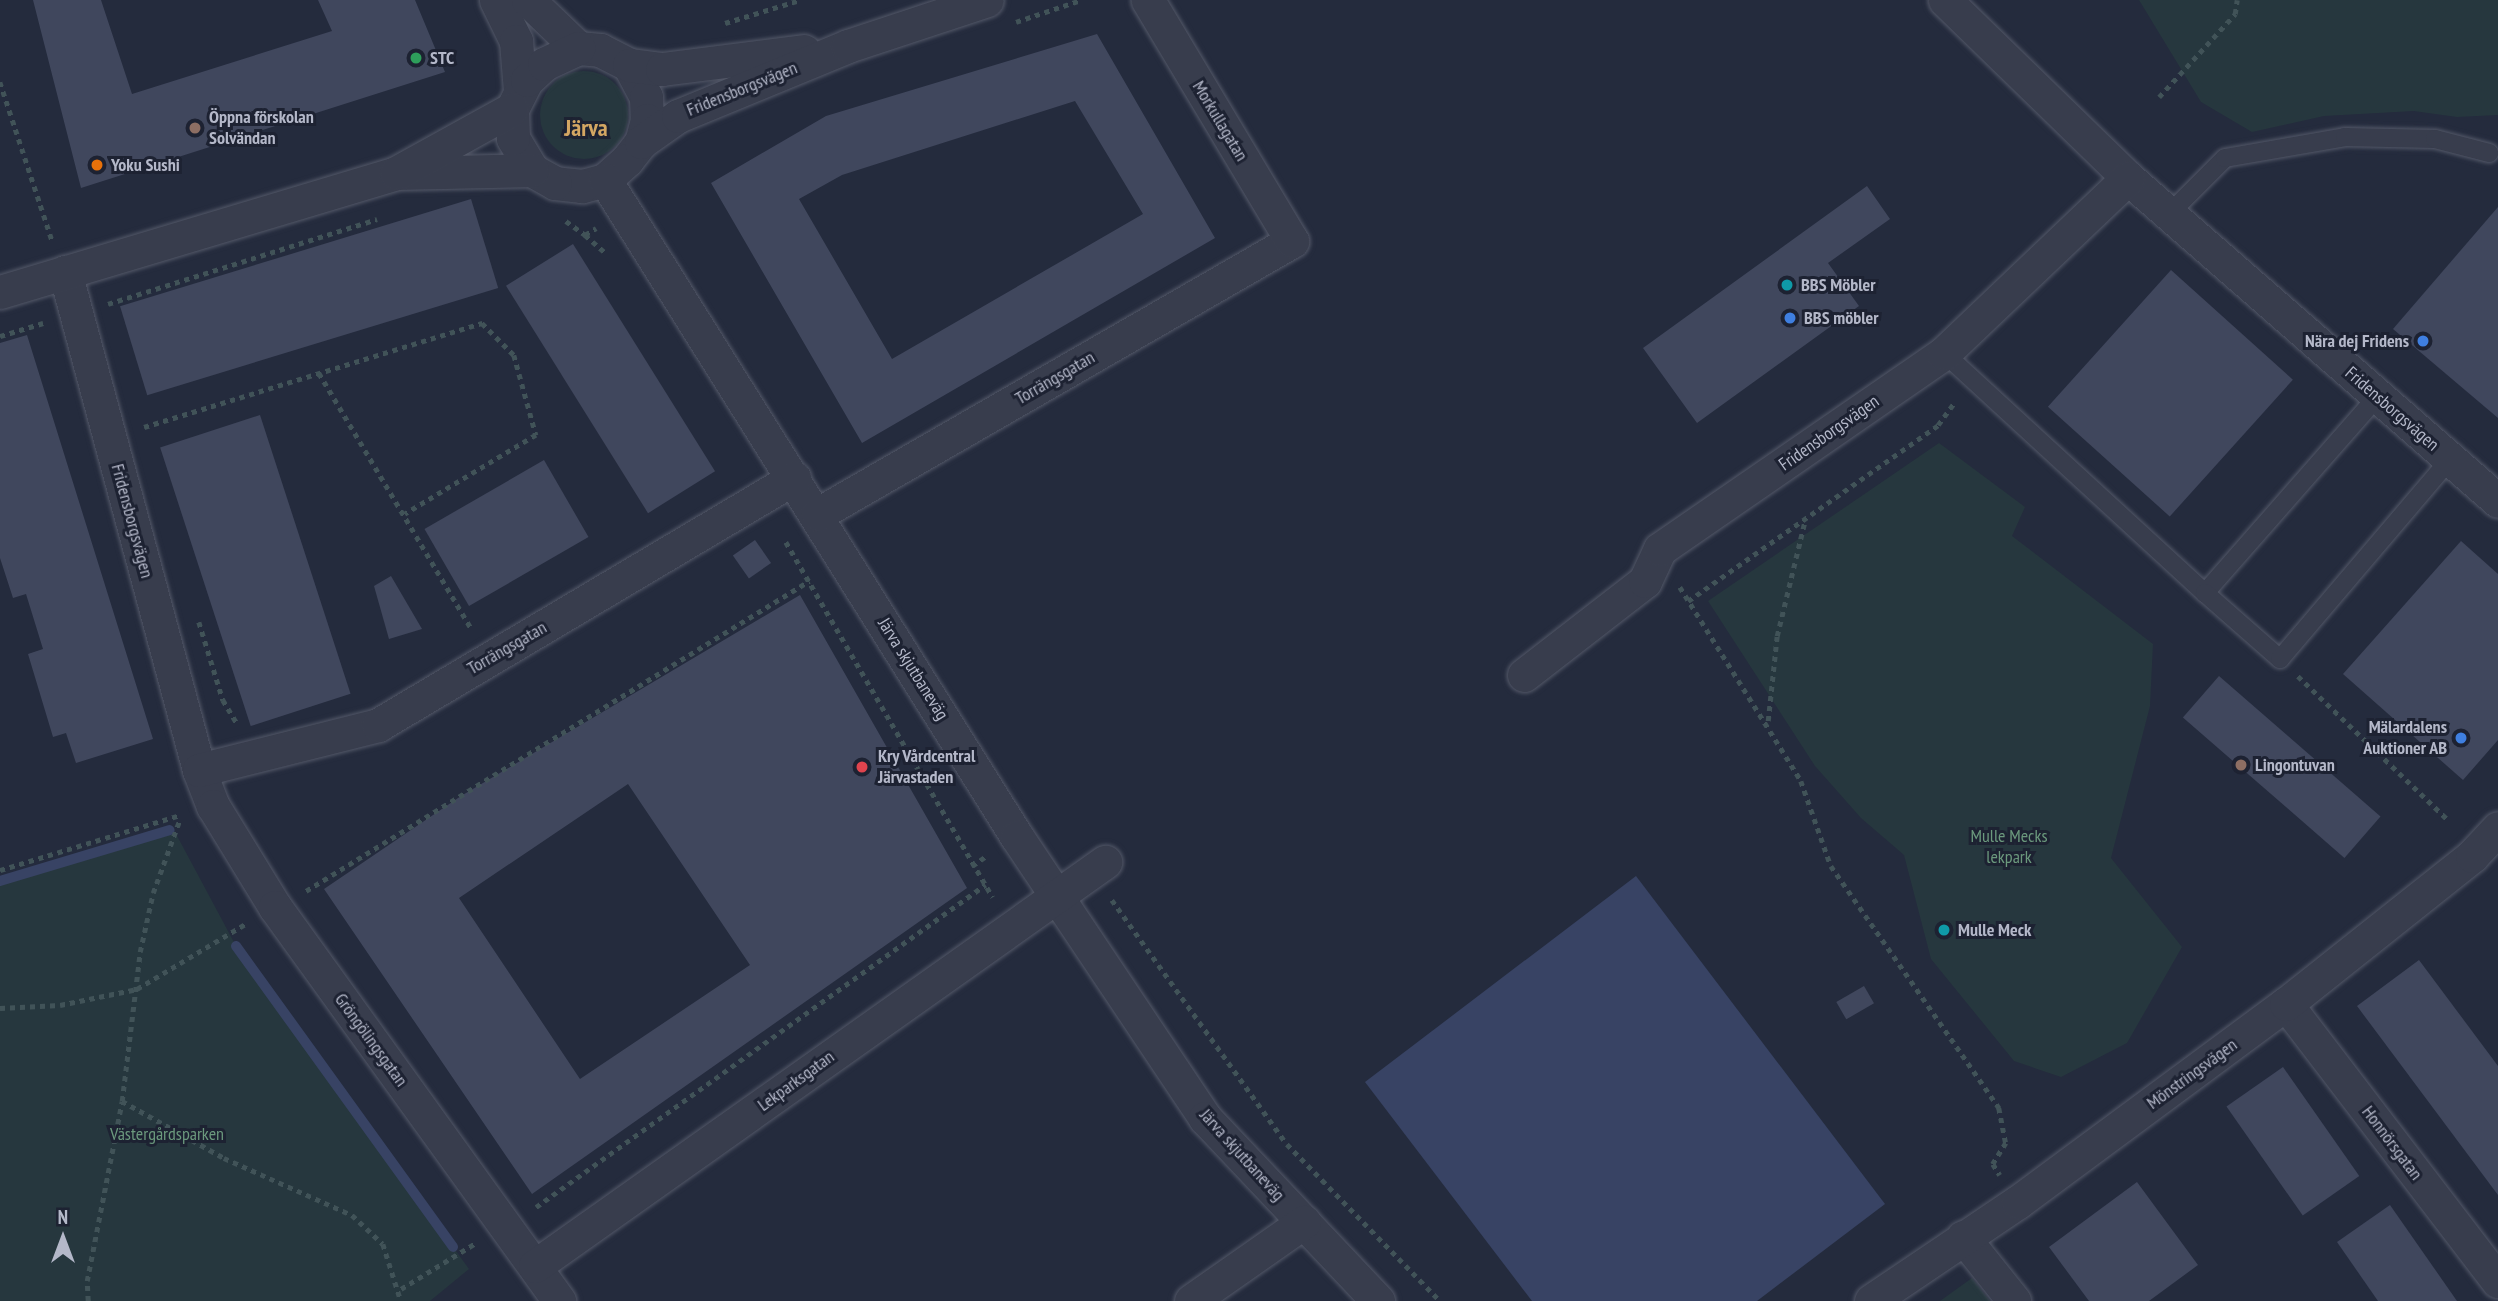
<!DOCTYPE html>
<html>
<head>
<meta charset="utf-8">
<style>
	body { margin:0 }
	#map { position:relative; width:2498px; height:1301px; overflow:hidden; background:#242b3d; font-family:"PT Sans Narrow",sans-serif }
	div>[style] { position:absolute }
	.green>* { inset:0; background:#26373e }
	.round { border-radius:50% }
	.water>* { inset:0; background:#384364 }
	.stream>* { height:10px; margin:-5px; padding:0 5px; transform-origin:5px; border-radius:5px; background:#384364 }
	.building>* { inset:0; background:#40475d; transform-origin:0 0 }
	.path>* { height:4.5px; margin-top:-2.25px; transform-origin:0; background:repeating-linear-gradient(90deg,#415358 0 5px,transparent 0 10px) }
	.roads { filter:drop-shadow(0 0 2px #535868) drop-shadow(0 0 2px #535868) }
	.lane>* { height:18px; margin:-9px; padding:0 9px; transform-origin:9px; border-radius:9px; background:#383d4d }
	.street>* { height:33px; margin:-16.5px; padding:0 16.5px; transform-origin:16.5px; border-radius:16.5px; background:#383d4d }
	.dots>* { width:19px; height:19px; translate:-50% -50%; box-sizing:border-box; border:4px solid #1d2232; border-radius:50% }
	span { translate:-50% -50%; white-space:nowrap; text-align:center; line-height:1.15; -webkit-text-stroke:6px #1d2232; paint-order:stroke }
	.poi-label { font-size:18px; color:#b4b8c9; font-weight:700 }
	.left { translate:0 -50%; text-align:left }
	.right { translate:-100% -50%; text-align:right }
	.street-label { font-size:18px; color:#b4b8c9 }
	.park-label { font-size:18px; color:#6b997d }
	.district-label { font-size:24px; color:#d4a763; font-weight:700 }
	.north { position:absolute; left:28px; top:1203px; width:70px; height:70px; -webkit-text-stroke:5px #1d2232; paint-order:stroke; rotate:0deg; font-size:19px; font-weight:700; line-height:28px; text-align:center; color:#b4b8c9 }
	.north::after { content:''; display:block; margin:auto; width:24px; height:32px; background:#b4b8c9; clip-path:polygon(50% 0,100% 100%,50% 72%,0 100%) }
</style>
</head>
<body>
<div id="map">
	<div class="green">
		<i style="clip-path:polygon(2139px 0,2498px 0,2498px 115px,2457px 117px,2414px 111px,2324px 116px,2252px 132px,2201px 102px)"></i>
		<i class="round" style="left:540px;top:71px;width:88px;height:88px"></i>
		<i style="clip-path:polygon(1939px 443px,2025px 507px,2012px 536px,2153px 644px,2150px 706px,2111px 858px,2182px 947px,2127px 1043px,2061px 1077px,2014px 1061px,1931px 959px,1904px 855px,1861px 818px,1815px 766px,1708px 601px)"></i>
		<i style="clip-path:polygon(175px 832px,236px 946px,469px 1269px,430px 1301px,0 1301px,0 884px)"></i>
		<i style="clip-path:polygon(1972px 1278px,1990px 1301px,1940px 1301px)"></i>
	</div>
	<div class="water">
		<i style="clip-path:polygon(1636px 876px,1885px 1204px,1757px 1301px,1532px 1301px,1365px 1082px)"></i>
	</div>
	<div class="stream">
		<i style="left:0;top:881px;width:177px;rotate:-16.7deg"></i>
		<i style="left:236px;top:946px;width:371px;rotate:54.2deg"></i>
	</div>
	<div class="building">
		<i style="clip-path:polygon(33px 0,101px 0,132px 94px,332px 31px,318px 0,415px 0,445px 72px,81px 188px)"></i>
		<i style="clip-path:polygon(evenodd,1097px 34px,1215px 238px,862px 443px,711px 183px,826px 116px,1097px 34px,1075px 101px,1143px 214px,892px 359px,799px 199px,842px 175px,1075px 101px)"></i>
		<i style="clip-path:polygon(1867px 186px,1890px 219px,1828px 263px,1859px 306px,1697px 423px,1643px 348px)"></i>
		<i style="left:471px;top:199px;width:93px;height:367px;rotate:73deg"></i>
		<i style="clip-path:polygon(2498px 207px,2498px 418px,2393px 329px)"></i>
		<i style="left:573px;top:244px;width:268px;height:79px;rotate:58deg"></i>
		<i style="left:2171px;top:270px;width:164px;height:184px;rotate:42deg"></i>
		<i style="clip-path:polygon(27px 335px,153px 739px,76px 763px,66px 733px,53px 737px,28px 654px,43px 649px,26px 594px,13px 598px,0 558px,0 343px)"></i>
		<i style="left:260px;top:415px;width:293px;height:105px;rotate:72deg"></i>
		<i style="left:544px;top:460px;width:89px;height:138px;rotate:60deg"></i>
		<i style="left:755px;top:540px;width:28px;height:27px;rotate:55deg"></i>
		<i style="clip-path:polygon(2461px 541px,2498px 574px,2498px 740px,2463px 780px,2343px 674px)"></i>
		<i style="clip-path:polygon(391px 576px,422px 629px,389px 639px,374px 586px)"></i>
		<i style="clip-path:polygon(evenodd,800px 595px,967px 888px,532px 1194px,324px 889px,461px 796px,800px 595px,628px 784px,750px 965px,580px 1079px,459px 898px,628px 784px)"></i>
		<i style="left:2219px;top:676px;width:214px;height:55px;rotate:41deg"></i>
		<i style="clip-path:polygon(2419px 960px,2498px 1066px,2498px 1195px,2357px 1006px)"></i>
		<i style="left:1864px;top:986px;width:20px;height:32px;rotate:60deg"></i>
		<i style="left:2283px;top:1067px;width:133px;height:69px;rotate:55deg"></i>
		<i style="clip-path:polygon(2137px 1182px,2198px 1265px,2149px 1301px,2089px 1301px,2049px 1247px)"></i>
		<i style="clip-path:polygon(2390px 1205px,2457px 1301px,2378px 1301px,2337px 1242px)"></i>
	</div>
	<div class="path">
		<i style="left:1016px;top:22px;width:69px;rotate:-18.7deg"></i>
		<i style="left:725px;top:23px;width:78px;rotate:-17deg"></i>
		<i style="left:0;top:82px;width:166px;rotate:71.8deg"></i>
		<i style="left:2159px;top:97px;width:113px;rotate:-47.5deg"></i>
		<i style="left:2235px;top:14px;width:14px;rotate:-82deg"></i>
		<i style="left:566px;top:221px;width:24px;rotate:36deg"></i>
		<i style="left:585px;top:235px;width:13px;rotate:-32deg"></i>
		<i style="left:585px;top:235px;width:28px;rotate:41deg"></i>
		<i style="left:108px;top:304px;width:282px;rotate:-17.5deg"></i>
		<i style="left:0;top:336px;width:45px;rotate:-16.8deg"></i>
		<i style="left:319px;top:373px;width:297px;rotate:59.2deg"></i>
		<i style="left:144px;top:427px;width:354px;rotate:-17.1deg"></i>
		<i style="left:482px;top:323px;width:45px;rotate:45deg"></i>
		<i style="left:514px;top:355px;width:83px;rotate:74.6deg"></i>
		<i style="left:536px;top:435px;width:153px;rotate:148.9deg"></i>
		<i style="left:786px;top:542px;width:411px;rotate:59.8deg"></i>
		<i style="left:1680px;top:587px;width:229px;rotate:58deg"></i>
		<i style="left:1801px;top:781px;width:90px;rotate:70.6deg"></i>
		<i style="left:1831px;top:866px;width:295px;rotate:55.2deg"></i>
		<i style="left:1999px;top:1108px;width:36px;rotate:79deg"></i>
		<i style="left:2006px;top:1143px;width:25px;rotate:122deg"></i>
		<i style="left:1993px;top:1164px;width:13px;rotate:58deg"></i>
		<i style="left:1688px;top:601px;width:306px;rotate:-35.1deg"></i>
		<i style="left:1938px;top:425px;width:29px;rotate:-54deg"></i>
		<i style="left:199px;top:622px;width:82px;rotate:72.9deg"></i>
		<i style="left:223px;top:700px;width:29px;rotate:59deg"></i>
		<i style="left:2298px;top:676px;width:208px;rotate:43.8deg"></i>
		<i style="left:1768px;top:721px;width:85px;rotate:-84deg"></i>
		<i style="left:1777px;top:636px;width:119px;rotate:-76.4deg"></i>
		<i style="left:972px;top:866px;width:19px;rotate:-35deg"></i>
		<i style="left:0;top:870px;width:188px;rotate:-17deg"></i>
		<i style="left:306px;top:891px;width:591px;rotate:-31.65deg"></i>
		<i style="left:1112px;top:900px;width:300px;rotate:54.4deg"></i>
		<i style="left:1287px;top:1144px;width:219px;rotate:45.7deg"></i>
		<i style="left:0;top:1008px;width:60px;rotate:-2.9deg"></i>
		<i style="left:60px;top:1005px;width:79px;rotate:-11.7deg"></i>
		<i style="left:137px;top:989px;width:126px;rotate:-31deg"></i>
		<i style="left:122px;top:1101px;width:117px;rotate:29.2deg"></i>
		<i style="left:224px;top:1158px;width:140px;rotate:24deg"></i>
		<i style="left:352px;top:1215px;width:42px;rotate:43.1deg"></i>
		<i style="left:383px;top:1244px;width:60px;rotate:72.5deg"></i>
		<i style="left:536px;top:1207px;width:553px;rotate:-35.65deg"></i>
		<i style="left:401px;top:1289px;width:86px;rotate:-31.7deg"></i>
		<i style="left:88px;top:1301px;width:20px;rotate:-93deg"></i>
		<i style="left:87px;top:1281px;width:183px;rotate:-79deg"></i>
		<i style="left:122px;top:1101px;width:150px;rotate:-83.1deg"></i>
		<i style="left:140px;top:952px;width:60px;rotate:-77.6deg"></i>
		<i style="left:153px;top:893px;width:79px;rotate:-70deg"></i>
	</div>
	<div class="roads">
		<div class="lane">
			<i style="left:2169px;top:214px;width:79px;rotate:-45deg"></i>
			<i style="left:2225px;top:158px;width:122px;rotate:-9.9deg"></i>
			<i style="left:2345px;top:137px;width:90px;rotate:1.3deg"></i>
			<i style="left:2435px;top:139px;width:56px;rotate:14.5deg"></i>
			<i style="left:1944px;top:353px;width:355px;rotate:42.6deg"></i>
			<i style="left:2377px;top:397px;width:261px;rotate:131.3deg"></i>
			<i style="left:2205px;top:593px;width:100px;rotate:41.3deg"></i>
			<i style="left:2280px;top:659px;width:262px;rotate:-49.6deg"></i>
		</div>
		<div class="street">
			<i style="left:496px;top:0;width:46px;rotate:64deg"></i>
			<i style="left:516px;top:41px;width:50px;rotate:85.4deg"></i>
			<i style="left:528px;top:0;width:69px;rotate:43.8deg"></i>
			<i style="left:1945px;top:0;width:255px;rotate:44.2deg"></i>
			<i style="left:2128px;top:178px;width:491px;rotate:41.1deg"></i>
			<i style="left:578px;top:48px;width:22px;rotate:5deg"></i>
			<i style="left:600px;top:50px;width:33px;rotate:27deg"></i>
			<i style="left:629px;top:65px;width:36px;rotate:62deg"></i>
			<i style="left:646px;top:97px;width:23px;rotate:88deg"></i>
			<i style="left:647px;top:120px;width:23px;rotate:105deg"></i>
			<i style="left:641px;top:142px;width:23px;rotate:128deg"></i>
			<i style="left:627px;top:160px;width:30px;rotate:138deg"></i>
			<i style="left:605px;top:180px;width:24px;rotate:165deg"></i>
			<i style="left:582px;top:186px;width:27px;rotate:-174deg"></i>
			<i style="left:555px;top:183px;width:26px;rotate:-151deg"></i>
			<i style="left:532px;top:170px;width:37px;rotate:-121deg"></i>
			<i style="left:513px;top:138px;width:29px;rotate:-92deg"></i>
			<i style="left:512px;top:109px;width:33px;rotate:-63deg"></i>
			<i style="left:527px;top:80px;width:23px;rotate:-43deg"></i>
			<i style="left:544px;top:64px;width:38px;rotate:-25deg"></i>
			<i style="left:629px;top:65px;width:33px;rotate:7deg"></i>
			<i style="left:662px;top:69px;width:143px;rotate:-7.2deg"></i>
			<i style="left:641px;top:142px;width:45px;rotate:-35.1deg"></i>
			<i style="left:678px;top:116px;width:184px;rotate:-22.4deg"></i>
			<i style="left:848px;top:46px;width:146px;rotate:-18.3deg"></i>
			<i style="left:402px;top:173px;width:130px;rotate:-1.3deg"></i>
			<i style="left:605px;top:180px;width:775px;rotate:57.91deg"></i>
			<i style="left:1017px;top:837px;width:338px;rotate:56.2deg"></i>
			<i style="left:1205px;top:1118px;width:252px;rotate:46.6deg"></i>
			<i style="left:65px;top:272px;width:516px;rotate:74.94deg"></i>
			<i style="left:199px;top:770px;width:39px;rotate:69deg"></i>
			<i style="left:213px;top:806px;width:119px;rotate:58.5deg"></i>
			<i style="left:275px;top:907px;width:486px;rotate:54.2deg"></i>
			<i style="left:0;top:292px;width:413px;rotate:-16.7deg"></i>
			<i style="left:396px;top:173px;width:132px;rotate:-28.9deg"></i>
			<i style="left:818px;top:514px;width:547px;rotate:-29.94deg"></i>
			<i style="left:1292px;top:241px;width:281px;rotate:-120.9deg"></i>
			<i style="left:1524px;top:675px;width:153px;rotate:-37.8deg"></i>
			<i style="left:1645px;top:581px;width:35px;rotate:-65deg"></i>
			<i style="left:1660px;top:549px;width:345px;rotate:-34.6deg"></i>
			<i style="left:1944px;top:353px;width:254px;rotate:-43.6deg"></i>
			<i style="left:199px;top:770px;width:185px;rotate:-14.1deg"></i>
			<i style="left:378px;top:725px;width:484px;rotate:-30.7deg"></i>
			<i style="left:2286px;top:1004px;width:349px;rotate:52.6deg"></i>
			<i style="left:1963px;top:1237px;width:82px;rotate:51.4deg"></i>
			<i style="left:535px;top:1266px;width:699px;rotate:-35.33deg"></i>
			<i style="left:1191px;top:1301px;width:138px;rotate:-35deg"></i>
			<i style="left:1871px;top:1301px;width:177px;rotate:-34deg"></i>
			<i style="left:2018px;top:1202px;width:333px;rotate:-36.5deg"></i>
			<i style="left:2286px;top:1004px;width:238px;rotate:-38.5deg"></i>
			<i style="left:2472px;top:856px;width:38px;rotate:-47deg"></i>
		</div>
	</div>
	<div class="dots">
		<i style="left:416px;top:58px;background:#2e9e5b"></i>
		<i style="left:195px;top:128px;background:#8d6e63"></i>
		<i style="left:97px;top:165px;background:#e8710a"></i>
		<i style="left:1787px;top:285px;background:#0f9aa8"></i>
		<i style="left:1790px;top:318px;background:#3f7fe0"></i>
		<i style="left:2423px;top:341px;background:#3f7fe0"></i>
		<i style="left:2461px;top:738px;background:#3f7fe0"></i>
		<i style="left:2241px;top:765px;background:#8d6e63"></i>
		<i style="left:862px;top:767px;background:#e0444e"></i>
		<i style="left:1944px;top:930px;background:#0f9aa8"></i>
	</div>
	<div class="poi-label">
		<span class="left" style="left:430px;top:58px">STC</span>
		<span class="left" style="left:209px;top:128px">Öppna förskolan<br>Solvändan</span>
		<span class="left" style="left:111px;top:165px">Yoku Sushi</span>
		<span class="left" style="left:1801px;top:285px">BBS Möbler</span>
		<span class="left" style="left:1804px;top:318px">BBS möbler</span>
		<span class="right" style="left:2409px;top:341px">Nära dej Fridens</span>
		<span class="right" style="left:2447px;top:738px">Mälardalens<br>Auktioner AB</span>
		<span class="left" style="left:878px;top:767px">Kry Vårdcentral<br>Järvastaden</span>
		<span class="left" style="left:2255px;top:765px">Lingontuvan</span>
		<span class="left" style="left:1958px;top:930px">Mulle Meck</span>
	</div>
	<div class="street-label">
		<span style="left:742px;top:89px;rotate:-22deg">Fridensborgsvägen</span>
		<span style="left:1220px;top:121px;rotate:59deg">Morkullagatan</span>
		<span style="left:1055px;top:378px;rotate:-30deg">Torrängsgatan</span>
		<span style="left:2392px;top:409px;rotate:41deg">Fridensborgsvägen</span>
		<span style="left:1829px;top:433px;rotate:-35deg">Fridensborgsvägen</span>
		<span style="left:132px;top:521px;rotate:75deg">Fridensborgsvägen</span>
		<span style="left:507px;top:648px;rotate:-30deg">Torrängsgatan</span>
		<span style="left:913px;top:669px;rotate:58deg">Järva skjutbaneväg</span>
		<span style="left:371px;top:1040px;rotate:54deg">Gröngölingsgatan</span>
		<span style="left:2192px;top:1074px;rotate:-36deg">Mönstringsvägen</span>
		<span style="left:796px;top:1081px;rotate:-36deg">Lekparksgatan</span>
		<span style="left:2392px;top:1143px;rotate:53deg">Honnörsgatan</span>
		<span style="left:1242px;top:1155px;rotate:48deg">Järva skjutbaneväg</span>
	</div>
	<div class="park-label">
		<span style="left:2009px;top:847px">Mulle Mecks<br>lekpark</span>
		<span style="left:167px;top:1134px">Västergårdsparken</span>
	</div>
	<div class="district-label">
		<span style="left:586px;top:128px">Järva</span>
	</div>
	<div class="north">N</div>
</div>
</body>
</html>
